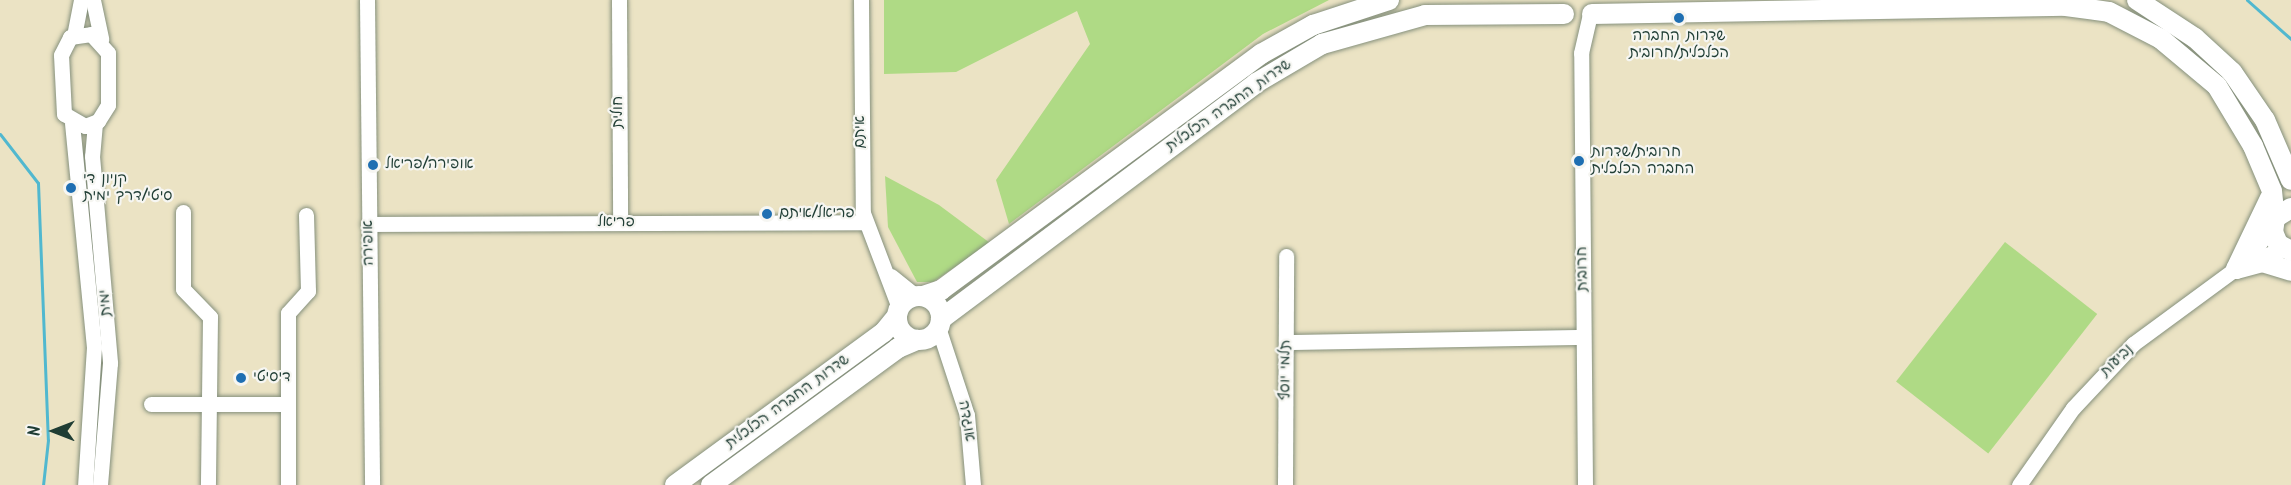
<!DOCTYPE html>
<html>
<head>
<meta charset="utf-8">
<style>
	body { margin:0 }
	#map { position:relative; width:2291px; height:485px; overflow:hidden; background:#ebe3c4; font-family:Kalam,"Playpen Sans Hebrew",sans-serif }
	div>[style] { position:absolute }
	.green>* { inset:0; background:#afda85; transform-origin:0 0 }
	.stream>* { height:3px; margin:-1.5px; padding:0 1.5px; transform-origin:1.5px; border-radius:1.5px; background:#51b8cf }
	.roads { filter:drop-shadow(0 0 2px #85907c) drop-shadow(0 0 2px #85907c) }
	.minor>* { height:15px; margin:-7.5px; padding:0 7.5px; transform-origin:7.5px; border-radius:7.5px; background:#fff }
	.major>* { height:20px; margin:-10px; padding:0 10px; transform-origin:10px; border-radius:10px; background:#fff }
	.major>.ring { margin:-10px; padding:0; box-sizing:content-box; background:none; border:20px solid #fff; border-radius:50% }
	.dots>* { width:16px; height:16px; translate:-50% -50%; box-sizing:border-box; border:3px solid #f6f6f2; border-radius:50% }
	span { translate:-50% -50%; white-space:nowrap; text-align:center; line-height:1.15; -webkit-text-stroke:4.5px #f6f6f2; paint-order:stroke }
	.poi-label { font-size:15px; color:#1f3d34 }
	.left { translate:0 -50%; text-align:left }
	.street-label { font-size:15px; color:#1f3d34 }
	.north { position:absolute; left:24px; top:401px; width:60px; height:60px; -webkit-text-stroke:4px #f6f6f2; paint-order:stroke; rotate:270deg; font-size:16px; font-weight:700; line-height:24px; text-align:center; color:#1f3d34 }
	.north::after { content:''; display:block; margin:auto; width:21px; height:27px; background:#1f3d34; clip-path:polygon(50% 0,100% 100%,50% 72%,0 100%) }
</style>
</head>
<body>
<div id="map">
	<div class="green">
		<i style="clip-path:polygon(884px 0,1329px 0,1263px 34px,1009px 224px,996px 180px,1090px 44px,1077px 11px,956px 72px,884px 74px)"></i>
		<i style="clip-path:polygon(885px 176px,939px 205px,990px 243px,933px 282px,917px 282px,888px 227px)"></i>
		<i style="left:2005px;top:242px;width:117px;height:177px;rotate:38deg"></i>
	</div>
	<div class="stream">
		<i style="left:2247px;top:0;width:59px;rotate:41.6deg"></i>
		<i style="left:0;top:134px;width:62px;rotate:52.2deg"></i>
		<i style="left:38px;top:183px;width:257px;rotate:87.8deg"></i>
		<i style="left:48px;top:440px;width:45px;rotate:96.3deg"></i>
	</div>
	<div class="roads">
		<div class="minor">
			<i style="left:93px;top:0;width:40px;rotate:78deg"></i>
			<i style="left:367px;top:0;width:485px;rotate:89.4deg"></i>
			<i style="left:619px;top:0;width:223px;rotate:89.7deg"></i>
			<i style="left:861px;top:0;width:213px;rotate:89.5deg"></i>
			<i style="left:863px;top:213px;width:102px;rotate:69.2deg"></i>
			<i style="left:91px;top:34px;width:25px;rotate:48deg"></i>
			<i style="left:108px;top:53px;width:52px;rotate:90deg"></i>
			<i style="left:108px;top:105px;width:19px;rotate:122deg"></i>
			<i style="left:98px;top:121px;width:14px;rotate:159deg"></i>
			<i style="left:85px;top:126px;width:24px;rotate:-150deg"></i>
			<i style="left:64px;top:114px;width:59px;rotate:-92.9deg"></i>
			<i style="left:61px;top:55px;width:20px;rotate:-63deg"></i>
			<i style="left:70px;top:37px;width:21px;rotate:-8deg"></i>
			<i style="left:74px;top:36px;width:37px;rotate:-79deg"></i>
			<i style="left:72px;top:123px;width:225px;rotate:84.4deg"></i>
			<i style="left:94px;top:347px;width:138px;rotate:93.7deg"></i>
			<i style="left:95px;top:123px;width:33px;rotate:95deg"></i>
			<i style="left:92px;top:156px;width:208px;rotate:85deg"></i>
			<i style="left:110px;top:363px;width:122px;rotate:94.7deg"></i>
			<i style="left:183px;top:212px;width:77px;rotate:90deg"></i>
			<i style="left:183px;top:289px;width:39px;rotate:46deg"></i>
			<i style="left:210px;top:317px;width:168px;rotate:90.7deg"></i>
			<i style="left:368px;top:224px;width:496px;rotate:-0.2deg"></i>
			<i style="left:2246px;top:260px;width:43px;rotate:-51.5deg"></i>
			<i style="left:891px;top:276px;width:32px;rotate:39deg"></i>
			<i style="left:938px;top:327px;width:93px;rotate:71.8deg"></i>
			<i style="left:967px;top:415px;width:70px;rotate:85.1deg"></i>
			<i style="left:1286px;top:342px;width:297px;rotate:-1deg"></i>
			<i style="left:151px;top:404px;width:137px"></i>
			<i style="left:288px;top:485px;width:172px;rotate:-90deg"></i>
			<i style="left:288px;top:313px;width:30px;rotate:-48deg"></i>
			<i style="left:308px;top:291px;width:76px;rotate:-91.5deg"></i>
			<i style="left:1285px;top:485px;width:229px;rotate:-89.7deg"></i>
			<i style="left:1585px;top:485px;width:432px;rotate:-90.5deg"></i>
			<i style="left:1581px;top:53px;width:37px;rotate:-77deg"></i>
			<i style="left:2019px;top:485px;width:94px;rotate:-55deg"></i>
			<i style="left:2073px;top:408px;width:88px;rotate:-46.8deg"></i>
			<i style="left:2133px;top:344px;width:135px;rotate:-36.3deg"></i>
			<i style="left:2242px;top:264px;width:44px;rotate:-20.1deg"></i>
		</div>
		<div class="major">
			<i style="left:2137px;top:0;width:69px;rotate:33.2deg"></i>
			<i style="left:2195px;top:38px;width:50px;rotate:42.6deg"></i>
			<i style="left:2232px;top:72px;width:58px;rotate:55.5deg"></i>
			<i style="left:2265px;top:120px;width:65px;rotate:66.6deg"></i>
			<i style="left:1592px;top:14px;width:474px;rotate:-1deg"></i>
			<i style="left:2066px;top:6px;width:43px;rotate:7.9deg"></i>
			<i style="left:2109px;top:12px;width:59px;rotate:27.4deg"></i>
			<i style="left:2161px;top:39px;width:73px;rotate:40deg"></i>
			<i style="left:2217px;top:86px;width:70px;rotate:59deg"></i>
			<i style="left:2253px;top:146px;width:49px;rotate:67.1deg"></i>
			<i style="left:2272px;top:191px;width:27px;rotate:84deg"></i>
			<i style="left:2291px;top:208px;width:19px;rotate:148deg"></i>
			<i style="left:2275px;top:218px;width:14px;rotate:98deg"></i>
			<i style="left:2273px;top:232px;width:13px;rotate:67deg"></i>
			<i style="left:2278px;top:244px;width:15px;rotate:28deg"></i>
			<i style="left:2236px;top:269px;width:79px;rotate:-64.4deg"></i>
			<i style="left:2236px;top:269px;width:27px;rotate:-15deg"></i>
			<i style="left:2262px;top:262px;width:30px;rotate:17deg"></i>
			<i style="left:923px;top:296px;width:19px;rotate:-18deg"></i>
			<i style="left:941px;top:290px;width:398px;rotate:-36.4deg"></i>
			<i style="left:1261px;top:54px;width:60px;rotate:-29.1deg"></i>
			<i style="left:1313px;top:25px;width:80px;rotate:-18.2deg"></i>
			<i class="ring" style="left:897px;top:296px;width:24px;height:24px"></i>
			<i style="left:941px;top:319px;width:394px;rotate:-36.8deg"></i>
			<i style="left:1256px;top:83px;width:77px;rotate:-30.6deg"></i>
			<i style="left:1322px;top:44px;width:107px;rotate:-15.7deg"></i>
			<i style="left:1425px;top:15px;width:139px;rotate:-0.4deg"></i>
			<i style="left:675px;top:485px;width:259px;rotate:-36.2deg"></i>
			<i style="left:884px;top:332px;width:21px;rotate:-51deg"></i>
			<i style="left:711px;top:485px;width:232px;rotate:-36.2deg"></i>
			<i style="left:898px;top:348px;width:21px;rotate:-23deg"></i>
		</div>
	</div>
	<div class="dots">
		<i style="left:1679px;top:18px;background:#1f6fb2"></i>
		<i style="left:1579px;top:161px;background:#1f6fb2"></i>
		<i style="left:373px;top:165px;background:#1f6fb2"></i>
		<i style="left:71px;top:188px;background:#1f6fb2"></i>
		<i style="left:767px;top:214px;background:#1f6fb2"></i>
		<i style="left:241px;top:378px;background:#1f6fb2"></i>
	</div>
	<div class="poi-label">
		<span style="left:1679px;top:45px">שדרות החברה<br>הכלכלית/חרובית</span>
		<span class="left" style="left:1591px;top:161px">חרובית/שדרות<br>החברה הכלכלית</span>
		<span class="left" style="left:385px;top:165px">אופירה/פריאל</span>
		<span class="left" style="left:83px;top:188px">קניון די<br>סיטי/דרך ימית</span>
		<span class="left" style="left:779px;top:214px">פריאל/איתם</span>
		<span class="left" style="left:253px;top:378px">דיסיטי</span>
	</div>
	<div class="street-label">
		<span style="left:1229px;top:106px;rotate:-35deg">שדרות החברה הכלכלית</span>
		<span style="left:619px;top:112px;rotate:-90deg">חולית</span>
		<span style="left:861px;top:132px;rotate:-90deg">איתם</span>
		<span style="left:616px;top:223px">פריאל</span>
		<span style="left:369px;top:243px;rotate:-91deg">אופירה</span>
		<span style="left:1583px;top:269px;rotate:-91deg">חרובית</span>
		<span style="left:106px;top:303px;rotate:-95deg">ימית</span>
		<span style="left:2117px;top:361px;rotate:-45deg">נביעות</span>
		<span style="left:1286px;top:370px;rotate:-90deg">תלמי יוסף</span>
		<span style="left:788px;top:402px;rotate:-36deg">שדרות החברה הכלכלית</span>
		<span style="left:966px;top:421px;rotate:80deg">אוגדה</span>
	</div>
	<div class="north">N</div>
</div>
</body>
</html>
